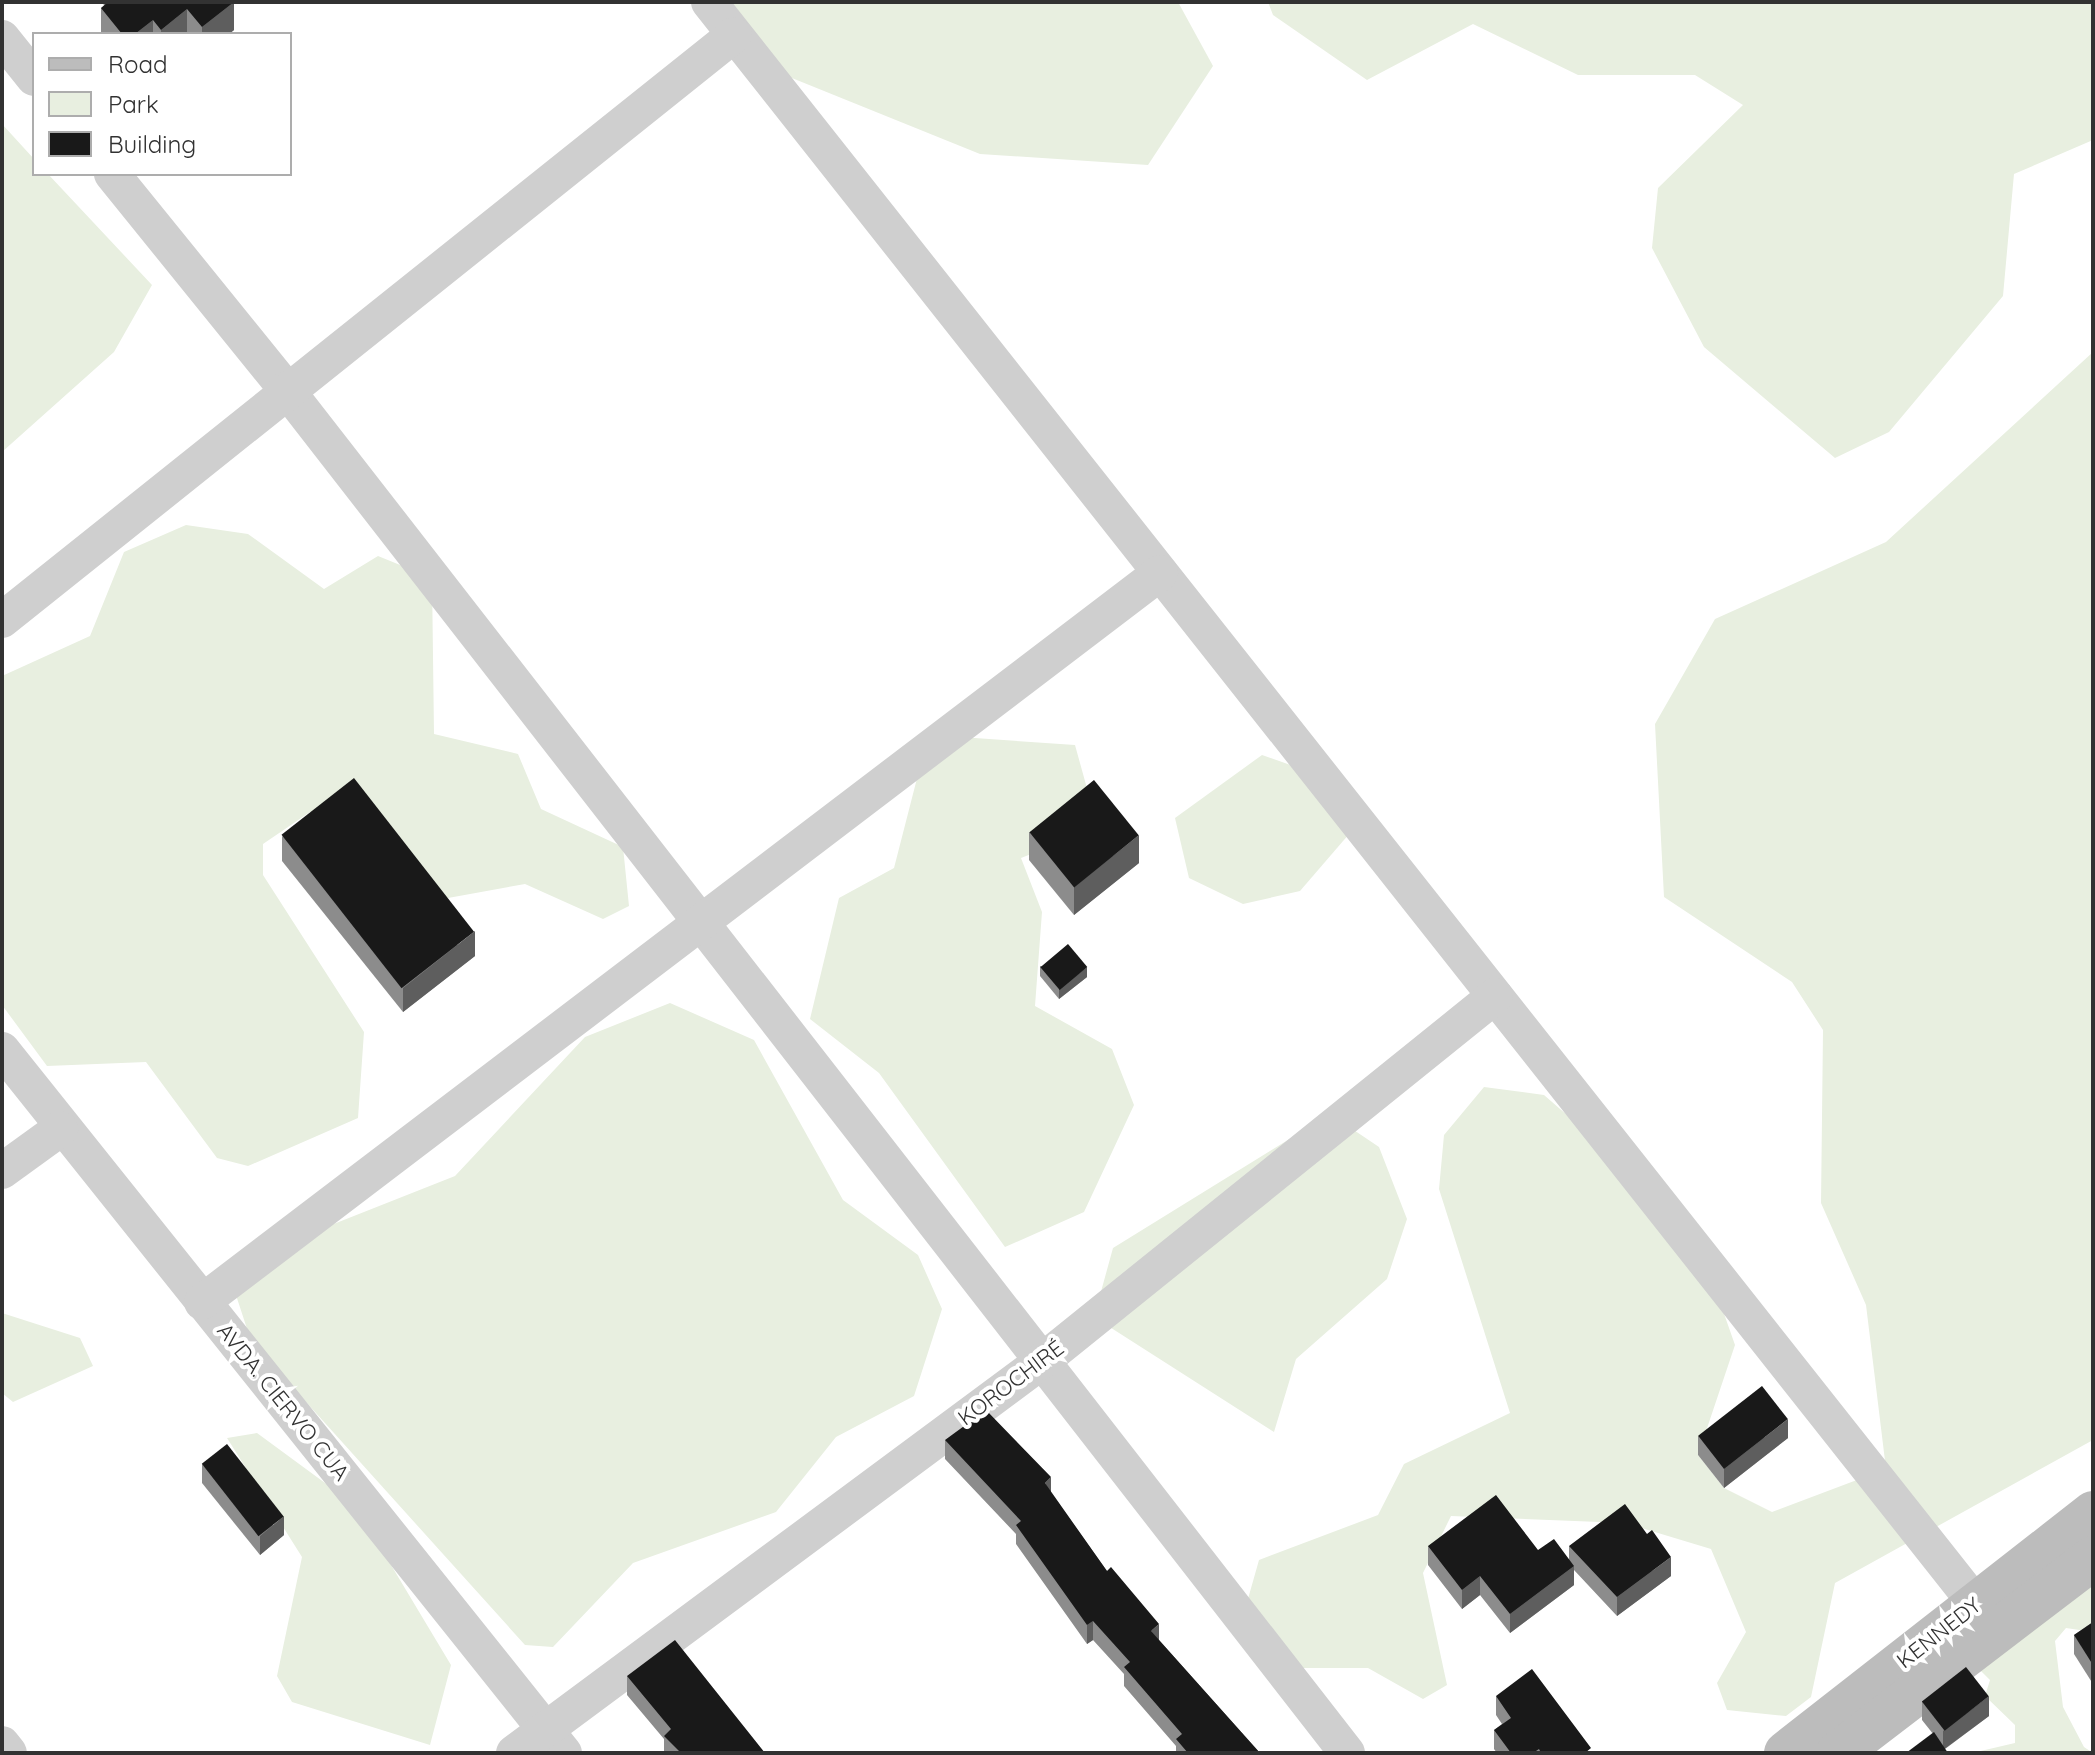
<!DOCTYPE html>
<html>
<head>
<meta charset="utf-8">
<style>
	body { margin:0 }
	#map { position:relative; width:2095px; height:1755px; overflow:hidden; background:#fff; font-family:Quicksand,sans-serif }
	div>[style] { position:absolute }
	.green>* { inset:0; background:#e8efe0 }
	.minor>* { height:36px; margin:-18px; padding:0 18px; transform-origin:18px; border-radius:18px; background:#cfcfcf }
	.secondary>* { height:44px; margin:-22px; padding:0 22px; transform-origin:22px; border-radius:22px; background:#bcbcbc }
	.wall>* { inset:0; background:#8c8c8c }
	.shaded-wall>* { inset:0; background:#5e5e5e }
	.building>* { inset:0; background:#191919; transform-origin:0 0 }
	span { translate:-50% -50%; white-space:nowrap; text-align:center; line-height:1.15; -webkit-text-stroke:8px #fff; paint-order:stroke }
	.street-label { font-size:22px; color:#323232 }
	.frame { position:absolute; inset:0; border:4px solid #323232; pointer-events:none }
	.legend { position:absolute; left:32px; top:32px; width:260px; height:144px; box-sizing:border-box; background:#fff; border:2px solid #adadad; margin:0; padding:10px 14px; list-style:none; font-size:24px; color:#323232 }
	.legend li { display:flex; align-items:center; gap:16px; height:40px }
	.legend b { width:40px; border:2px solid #adadad }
</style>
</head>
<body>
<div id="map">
	<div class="green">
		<i style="clip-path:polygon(711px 2px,1178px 2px,1213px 66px,1148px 165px,980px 154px,777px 72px)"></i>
		<i style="clip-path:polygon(1268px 2px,2093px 2px,2093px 140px,2014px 174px,2003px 296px,1889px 432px,1835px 458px,1704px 347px,1652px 248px,1658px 188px,1743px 105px,1695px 75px,1578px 75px,1473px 24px,1367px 80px,1273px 15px)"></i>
		<i style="clip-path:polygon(2px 124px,34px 159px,34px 174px,48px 174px,152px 285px,114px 352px,2px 452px)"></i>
		<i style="clip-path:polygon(2093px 352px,2093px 1440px,1835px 1583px,1811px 1697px,1786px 1716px,1727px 1710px,1717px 1683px,1746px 1632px,1711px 1549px,1625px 1523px,1451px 1516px,1423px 1573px,1447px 1685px,1423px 1699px,1368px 1668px,1279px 1668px,1242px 1620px,1259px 1560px,1378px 1515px,1404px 1464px,1510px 1413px,1439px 1189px,1444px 1135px,1484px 1087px,1544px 1095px,1590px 1135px,1715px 1288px,1735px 1345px,1698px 1455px,1724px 1488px,1772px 1512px,1886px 1469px,1866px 1305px,1821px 1203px,1823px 1030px,1792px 982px,1664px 897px,1655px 724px,1715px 619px,1886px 542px)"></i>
		<i style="clip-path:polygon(186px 525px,248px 534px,324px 589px,378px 556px,432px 578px,434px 734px,518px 754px,541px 809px,623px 847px,629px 906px,603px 919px,525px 884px,415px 904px,338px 812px,310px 812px,263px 844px,263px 875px,364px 1032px,358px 1118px,248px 1166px,217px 1158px,146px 1062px,47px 1066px,2px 1005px,2px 676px,90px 636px,124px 552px)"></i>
		<i style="clip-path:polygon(946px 736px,1075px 745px,1098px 828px,1021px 858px,1042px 912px,1035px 1006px,1112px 1049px,1134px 1105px,1084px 1212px,1005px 1247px,879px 1073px,810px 1019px,839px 898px,894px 868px,923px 755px)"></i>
		<i style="clip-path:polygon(1262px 755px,1319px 775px,1356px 826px,1300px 891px,1243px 904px,1189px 878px,1175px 818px)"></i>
		<i style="clip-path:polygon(670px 1003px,754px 1040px,843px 1200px,918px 1255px,942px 1309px,914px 1396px,836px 1437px,776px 1512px,633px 1563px,553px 1647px,525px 1645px,251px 1341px,233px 1286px,248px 1258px,455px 1176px,585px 1037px)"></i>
		<i style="clip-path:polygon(1330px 1114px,1379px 1147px,1407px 1219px,1387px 1279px,1296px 1359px,1274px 1432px,1094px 1317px,1113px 1248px)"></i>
		<i style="clip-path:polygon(2px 1313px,80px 1338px,93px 1366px,13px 1402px,2px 1393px)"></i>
		<i style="clip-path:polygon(257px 1433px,355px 1505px,451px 1665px,430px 1745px,292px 1702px,277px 1676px,302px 1557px,227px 1438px)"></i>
		<i style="clip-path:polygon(2093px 1547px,2093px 1625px,2086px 1631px,2066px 1628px,2055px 1641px,2063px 1707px,2084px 1747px,2093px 1753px,1972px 1753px,2015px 1743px,2015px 1725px,1985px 1696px,1990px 1680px,1979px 1669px)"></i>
	</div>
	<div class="minor">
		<i style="left:709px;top:2px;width:2042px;rotate:51.66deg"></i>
		<i style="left:2px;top:38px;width:51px;rotate:51.3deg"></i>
		<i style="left:112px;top:174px;width:277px;rotate:51deg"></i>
		<i style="left:286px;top:389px;width:1728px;rotate:52.12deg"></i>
		<i style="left:2px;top:620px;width:937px;rotate:-38.63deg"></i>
		<i style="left:2px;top:1050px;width:900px;rotate:51.36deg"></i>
		<i style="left:2px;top:1171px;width:72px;rotate:-35.9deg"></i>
		<i style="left:202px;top:1302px;width:1204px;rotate:-37.27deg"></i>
		<i style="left:2px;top:1744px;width:11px;rotate:52deg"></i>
		<i style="left:514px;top:1753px;width:656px;rotate:-36.57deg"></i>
		<i style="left:1041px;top:1362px;width:583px;rotate:-38.87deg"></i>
	</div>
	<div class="secondary">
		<i style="left:1786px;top:1753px;width:390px;rotate:-38deg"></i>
		<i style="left:1838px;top:1753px;width:321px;rotate:-37.4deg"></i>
	</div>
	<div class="wall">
		<i style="clip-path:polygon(103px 2px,234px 2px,234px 30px,229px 34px,101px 34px,101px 8px,104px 6px)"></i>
		<i style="clip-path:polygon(1029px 832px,1139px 863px,1074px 915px,1029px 860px)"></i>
		<i style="clip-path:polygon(282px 836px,475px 956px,403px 1012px,282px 861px)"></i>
		<i style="clip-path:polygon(1040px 966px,1087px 977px,1059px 999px,1040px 976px)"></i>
		<i style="clip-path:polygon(1698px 1436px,1788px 1438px,1724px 1488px,1698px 1455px)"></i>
		<i style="clip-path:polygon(945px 1440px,1051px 1493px,1107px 1571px,1159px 1640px,1260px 1753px,1176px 1753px,1176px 1746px,1124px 1686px,1124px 1674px,1093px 1640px,1087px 1644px,1016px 1544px,1016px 1534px,945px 1459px)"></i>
		<i style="clip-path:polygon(202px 1464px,284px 1535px,260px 1555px,202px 1483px)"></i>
		<i style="clip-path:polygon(1428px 1546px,1538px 1550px,1569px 1560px,1569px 1546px,1671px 1576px,1617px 1616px,1574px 1570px,1574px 1585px,1510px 1633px,1480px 1595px,1462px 1609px,1428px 1565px)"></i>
		<i style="clip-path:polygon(2093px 1622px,2093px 1684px,2074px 1654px,2074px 1635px)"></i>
		<i style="clip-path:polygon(627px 1676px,765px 1753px,664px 1753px,664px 1739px,627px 1695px)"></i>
		<i style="clip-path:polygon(1496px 1696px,1591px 1753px,1497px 1753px,1494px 1749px,1494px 1730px,1502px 1724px,1496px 1715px)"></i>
		<i style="clip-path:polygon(1922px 1701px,1989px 1716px,1945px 1749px,1922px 1720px)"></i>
	</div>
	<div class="shaded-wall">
		<i style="clip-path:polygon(234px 2px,234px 30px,229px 34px,202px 34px,202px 27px)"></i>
		<i style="clip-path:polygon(187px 9px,187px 34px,161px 34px,161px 30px)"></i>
		<i style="clip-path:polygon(153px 20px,153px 34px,135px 34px)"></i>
		<i style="clip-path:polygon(1139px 835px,1139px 863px,1074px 915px,1074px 887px)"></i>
		<i style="clip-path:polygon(475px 931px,475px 956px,403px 1012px,403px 988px)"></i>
		<i style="clip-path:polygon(1087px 967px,1087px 977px,1059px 999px,1059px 989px)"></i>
		<i style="clip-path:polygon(1788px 1419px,1788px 1438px,1724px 1488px,1724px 1469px)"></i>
		<i style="clip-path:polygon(1051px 1477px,1051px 1496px,1045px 1483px)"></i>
		<i style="clip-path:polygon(284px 1516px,284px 1535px,260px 1555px,260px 1536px)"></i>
		<i style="clip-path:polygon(1671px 1557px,1671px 1576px,1617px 1616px,1617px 1597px)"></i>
		<i style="clip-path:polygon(1574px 1566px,1574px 1585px,1510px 1633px,1510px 1614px)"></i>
		<i style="clip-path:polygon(1480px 1576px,1480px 1595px,1462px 1609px,1462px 1590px)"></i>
		<i style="clip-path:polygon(1093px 1621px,1093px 1640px,1087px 1644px,1087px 1625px)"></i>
		<i style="clip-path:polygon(1159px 1624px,1159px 1643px,1151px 1631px)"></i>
		<i style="clip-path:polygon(1989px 1696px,1989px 1716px,1943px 1750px,1943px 1731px)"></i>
	</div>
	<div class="building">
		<i style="clip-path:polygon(108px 2px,234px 2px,202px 27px,187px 9px,161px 30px,153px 20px,135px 34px,122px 34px,101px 8px)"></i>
		<i style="left:354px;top:778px;width:195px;height:92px;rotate:52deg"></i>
		<i style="left:1094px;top:780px;width:71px;height:83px;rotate:51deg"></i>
		<i style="left:1068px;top:944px;width:30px;height:36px;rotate:50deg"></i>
		<i style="left:1762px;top:1386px;width:42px;height:81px;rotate:52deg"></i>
		<i style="clip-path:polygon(986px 1410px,1051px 1477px,1045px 1483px,1107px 1571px,1111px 1567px,1159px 1624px,1151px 1631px,1260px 1753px,1188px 1753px,1176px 1739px,1182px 1734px,1124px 1667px,1130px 1662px,1093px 1621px,1087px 1625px,1016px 1525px,1021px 1521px,945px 1440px)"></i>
		<i style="left:227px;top:1444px;width:92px;height:32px;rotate:52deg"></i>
		<i style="clip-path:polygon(1496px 1495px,1538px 1550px,1554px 1539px,1574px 1566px,1510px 1614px,1480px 1576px,1462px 1590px,1428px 1546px)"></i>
		<i style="clip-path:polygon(1625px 1504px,1647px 1534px,1652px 1530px,1671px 1557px,1617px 1597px,1569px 1546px)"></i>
		<i style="clip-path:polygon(2093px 1622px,2093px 1665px,2074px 1635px)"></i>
		<i style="clip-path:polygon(675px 1640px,765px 1753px,681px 1753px,664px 1736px,671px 1729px,627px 1676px)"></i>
		<i style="left:1966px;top:1667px;width:37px;height:56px;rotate:52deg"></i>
		<i style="clip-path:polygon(1532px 1669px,1591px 1748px,1585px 1753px,1541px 1753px,1539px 1749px,1533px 1753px,1511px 1753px,1494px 1730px,1511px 1718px,1496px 1696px)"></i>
		<i style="clip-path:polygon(1934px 1732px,1948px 1753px,1906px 1753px)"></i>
	</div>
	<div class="street-label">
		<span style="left:1011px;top:1383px;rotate:-37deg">KOROCHIRÉ</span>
		<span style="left:283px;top:1402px;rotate:51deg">AVDA. CIERVO CUA</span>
		<span style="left:1939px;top:1633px;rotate:-38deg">KENNEDY</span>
	</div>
	<div class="frame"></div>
	<ul class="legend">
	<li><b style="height:10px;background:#bcbcbc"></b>Road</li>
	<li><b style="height:22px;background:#e8efe0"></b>Park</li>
	<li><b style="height:22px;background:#191919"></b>Building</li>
	</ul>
</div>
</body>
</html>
